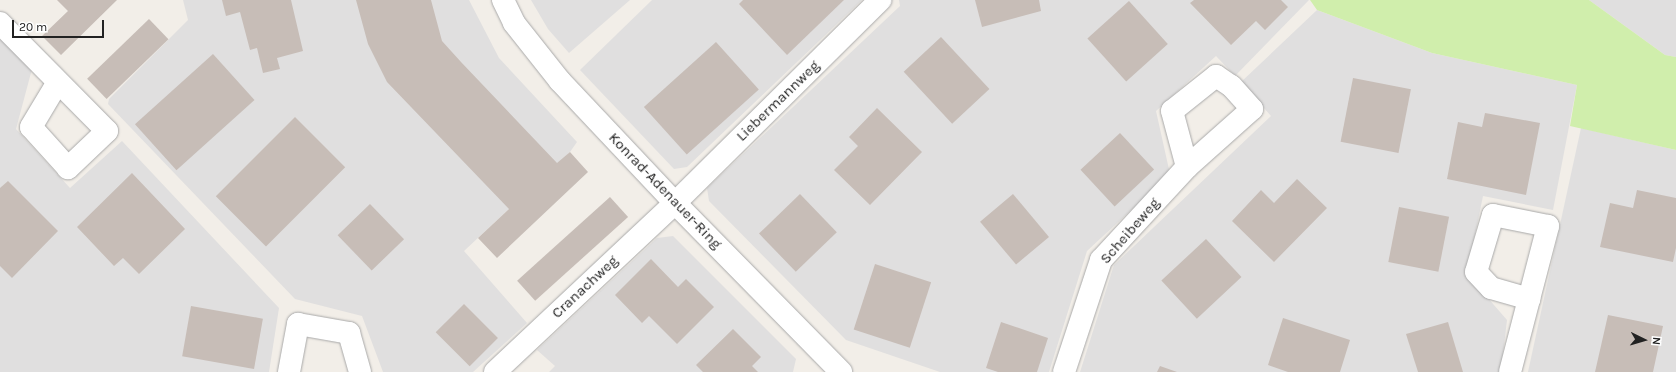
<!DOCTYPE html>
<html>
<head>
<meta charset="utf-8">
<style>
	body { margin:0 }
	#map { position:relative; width:1676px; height:372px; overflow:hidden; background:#f2eee8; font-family:Karla,sans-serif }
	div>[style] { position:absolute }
	.residential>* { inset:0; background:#e0dfdf }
	.grass>* { inset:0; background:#d0eeac }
	.building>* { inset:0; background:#c7bdb7; transform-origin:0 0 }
	.roads { filter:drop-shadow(0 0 1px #a9a9a9) drop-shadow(0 0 1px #a9a9a9) }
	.minor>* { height:22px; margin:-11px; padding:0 11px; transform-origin:11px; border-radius:11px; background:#fff }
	span { translate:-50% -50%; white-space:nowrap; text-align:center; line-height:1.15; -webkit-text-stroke:3.5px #fff; paint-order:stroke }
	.street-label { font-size:15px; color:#222 }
	.north { position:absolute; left:1624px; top:320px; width:40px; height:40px; -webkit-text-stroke:3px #fff; paint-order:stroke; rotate:95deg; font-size:11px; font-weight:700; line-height:16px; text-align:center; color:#222 }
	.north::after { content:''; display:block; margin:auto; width:14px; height:18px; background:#222; clip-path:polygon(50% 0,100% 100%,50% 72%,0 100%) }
	.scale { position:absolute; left:12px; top:20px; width:92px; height:18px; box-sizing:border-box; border:2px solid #222; border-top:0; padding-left:5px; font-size:12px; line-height:14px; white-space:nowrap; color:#222; -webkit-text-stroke:3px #fff; paint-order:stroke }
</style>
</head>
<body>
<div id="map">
	<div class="residential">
		<i style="clip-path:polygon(183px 0,469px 0,499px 58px,577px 142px,570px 152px,464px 251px,527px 323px,473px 372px,383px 372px,362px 316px,295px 299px,108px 104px,109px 99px,188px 20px)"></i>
		<i style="clip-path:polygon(531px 0,630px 0,569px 53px,548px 29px)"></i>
		<i style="clip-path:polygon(652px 0,862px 0,687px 167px,674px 169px,580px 70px)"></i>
		<i style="clip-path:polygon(899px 0,1309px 0,1235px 76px,1216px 56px,1156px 111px,1170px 174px,1087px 251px,1049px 372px,940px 372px,846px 340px,709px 201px,707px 188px,900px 6px)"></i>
		<i style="clip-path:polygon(1589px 0,1676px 0,1676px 57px,1665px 55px)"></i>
		<i style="clip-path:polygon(1317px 10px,1432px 53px,1577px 85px,1553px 210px,1483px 196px,1467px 274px,1507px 320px,1501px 372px,1080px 372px,1114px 265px,1271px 116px,1241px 82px)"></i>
		<i style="clip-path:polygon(0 37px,32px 69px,16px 129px,70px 188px,122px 141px,279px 308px,269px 372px,0 372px)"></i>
		<i style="clip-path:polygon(1581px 128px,1676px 150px,1676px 372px,1528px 372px)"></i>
		<i style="clip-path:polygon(673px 236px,796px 359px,793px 372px,549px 372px,555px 366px,537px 350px,657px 238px)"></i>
	</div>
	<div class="grass">
		<i style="clip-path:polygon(1310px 0,1589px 0,1665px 55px,1676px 57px,1676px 150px,1570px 126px,1577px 85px,1432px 53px,1317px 10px)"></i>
	</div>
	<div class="building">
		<i style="clip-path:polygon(57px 0,117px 0,61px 55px,42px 36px,68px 11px)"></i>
		<i style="clip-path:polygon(222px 0,291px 0,303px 51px,277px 58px,280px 69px,263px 73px,257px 48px,250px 50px,240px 12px,226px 16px)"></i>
		<i style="clip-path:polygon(356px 0,431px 0,442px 41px,461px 62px,557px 163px,570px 152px,588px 172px,497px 258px,478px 238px,509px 209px,387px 82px,368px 44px)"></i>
		<i style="clip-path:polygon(743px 0,844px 0,787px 55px,739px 4px)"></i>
		<i style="clip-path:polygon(975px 0,1039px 0,1041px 11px,982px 27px)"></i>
		<i style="clip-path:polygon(1194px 0,1281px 0,1288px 7px,1265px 30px,1256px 21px,1231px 45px,1190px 3px)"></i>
		<i style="left:1129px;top:1px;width:58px;height:56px;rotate:48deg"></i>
		<i style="left:149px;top:19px;width:28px;height:86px;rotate:46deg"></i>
		<i style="left:941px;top:37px;width:71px;height:51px;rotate:47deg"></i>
		<i style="left:716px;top:42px;width:64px;height:97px;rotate:48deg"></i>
		<i style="left:213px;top:54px;width:62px;height:105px;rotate:48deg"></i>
		<i style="left:1353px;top:78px;width:59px;height:65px;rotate:11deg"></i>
		<i style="clip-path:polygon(877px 108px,922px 152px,870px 205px,834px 170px,858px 146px,849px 137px)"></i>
		<i style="clip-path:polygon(1485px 113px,1540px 123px,1526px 195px,1447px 179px,1458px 122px,1482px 127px)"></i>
		<i style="left:295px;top:117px;width:71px;height:112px;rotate:45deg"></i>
		<i style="left:1120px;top:133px;width:50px;height:54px;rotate:47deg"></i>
		<i style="clip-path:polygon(132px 173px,185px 229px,139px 274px,123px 258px,114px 266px,77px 227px)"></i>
		<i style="clip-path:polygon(1297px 179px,1327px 208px,1274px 262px,1232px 221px,1261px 190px,1274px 203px)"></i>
		<i style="clip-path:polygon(8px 181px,58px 231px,12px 278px,0 266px,0 188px)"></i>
		<i style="clip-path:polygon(1637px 190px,1676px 198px,1676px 248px,1673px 262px,1600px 247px,1610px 203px,1633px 208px)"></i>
		<i style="left:800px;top:194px;width:53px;height:57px;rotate:46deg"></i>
		<i style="left:1013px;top:194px;width:56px;height:43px;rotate:50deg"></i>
		<i style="left:610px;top:197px;width:27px;height:125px;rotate:48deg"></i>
		<i style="left:370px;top:204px;width:49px;height:45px;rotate:46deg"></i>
		<i style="left:1399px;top:207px;width:51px;height:56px;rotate:11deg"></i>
		<i style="left:1206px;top:239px;width:52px;height:61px;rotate:47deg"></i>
		<i style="clip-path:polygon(651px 259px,678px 287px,686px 279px,714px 307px,677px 344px,649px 316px,642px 323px,615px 295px)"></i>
		<i style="left:875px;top:264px;width:59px;height:69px;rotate:18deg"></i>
		<i style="left:464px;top:304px;width:48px;height:40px;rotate:45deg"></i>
		<i style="left:191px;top:306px;width:73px;height:51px;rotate:10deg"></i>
		<i style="clip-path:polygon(1608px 315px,1663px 326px,1653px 372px,1595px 372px)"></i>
		<i style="clip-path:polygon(1283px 318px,1350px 340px,1340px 372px,1288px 372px,1268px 365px)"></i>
		<i style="clip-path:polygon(1001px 322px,1048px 338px,1037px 372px,998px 372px,986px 368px)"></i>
		<i style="clip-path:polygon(1448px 322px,1463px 372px,1418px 372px,1406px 334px)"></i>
		<i style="clip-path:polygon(733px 329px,761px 357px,752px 366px,758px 372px,703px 372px,696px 365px)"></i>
		<i style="clip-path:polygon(1160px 366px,1177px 372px,1157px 372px)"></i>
	</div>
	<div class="roads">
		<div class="minor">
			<i style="left:503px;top:0;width:25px;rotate:64deg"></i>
			<i style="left:514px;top:23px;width:74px;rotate:51.6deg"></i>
			<i style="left:560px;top:81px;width:168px;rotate:46.7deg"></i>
			<i style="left:675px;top:203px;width:237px;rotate:45.5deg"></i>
			<i style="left:0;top:23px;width:152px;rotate:45.3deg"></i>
			<i style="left:107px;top:131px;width:54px;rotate:136.5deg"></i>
			<i style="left:68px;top:168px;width:55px;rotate:-132.1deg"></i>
			<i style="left:31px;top:127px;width:52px;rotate:-59deg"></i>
			<i style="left:289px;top:372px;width:49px;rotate:-79.4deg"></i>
			<i style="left:298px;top:324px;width:52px;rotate:10deg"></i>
			<i style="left:349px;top:333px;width:41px;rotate:74.2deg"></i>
			<i style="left:495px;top:372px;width:247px;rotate:-43.2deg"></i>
			<i style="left:675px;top:203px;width:289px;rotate:-44.7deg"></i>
			<i style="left:1064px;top:372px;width:118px;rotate:-71.7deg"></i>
			<i style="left:1101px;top:260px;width:127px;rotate:-47.2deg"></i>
			<i style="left:1187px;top:167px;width:87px;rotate:-41.7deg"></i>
			<i style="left:1252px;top:109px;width:31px;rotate:-132deg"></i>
			<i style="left:1231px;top:86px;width:18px;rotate:-146deg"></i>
			<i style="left:1216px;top:76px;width:56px;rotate:141.5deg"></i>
			<i style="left:1172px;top:111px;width:58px;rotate:75deg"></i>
			<i style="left:1510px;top:372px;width:151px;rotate:-75.4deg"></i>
			<i style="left:1548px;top:226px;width:56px;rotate:-168.7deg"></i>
			<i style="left:1493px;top:215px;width:59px;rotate:106.6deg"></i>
			<i style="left:1476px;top:272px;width:22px;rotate:47deg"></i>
			<i style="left:1491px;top:288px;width:40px;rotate:16deg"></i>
		</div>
	</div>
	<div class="street-label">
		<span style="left:778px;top:101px;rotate:-44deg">Liebermannweg</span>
		<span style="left:665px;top:191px;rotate:46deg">Konrad-Adenauer-Ring</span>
		<span style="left:1130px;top:231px;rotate:-49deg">Scheibeweg</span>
		<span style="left:585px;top:287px;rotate:-43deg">Cranachweg</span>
	</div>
	<div class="north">N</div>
	<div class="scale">20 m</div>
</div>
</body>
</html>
